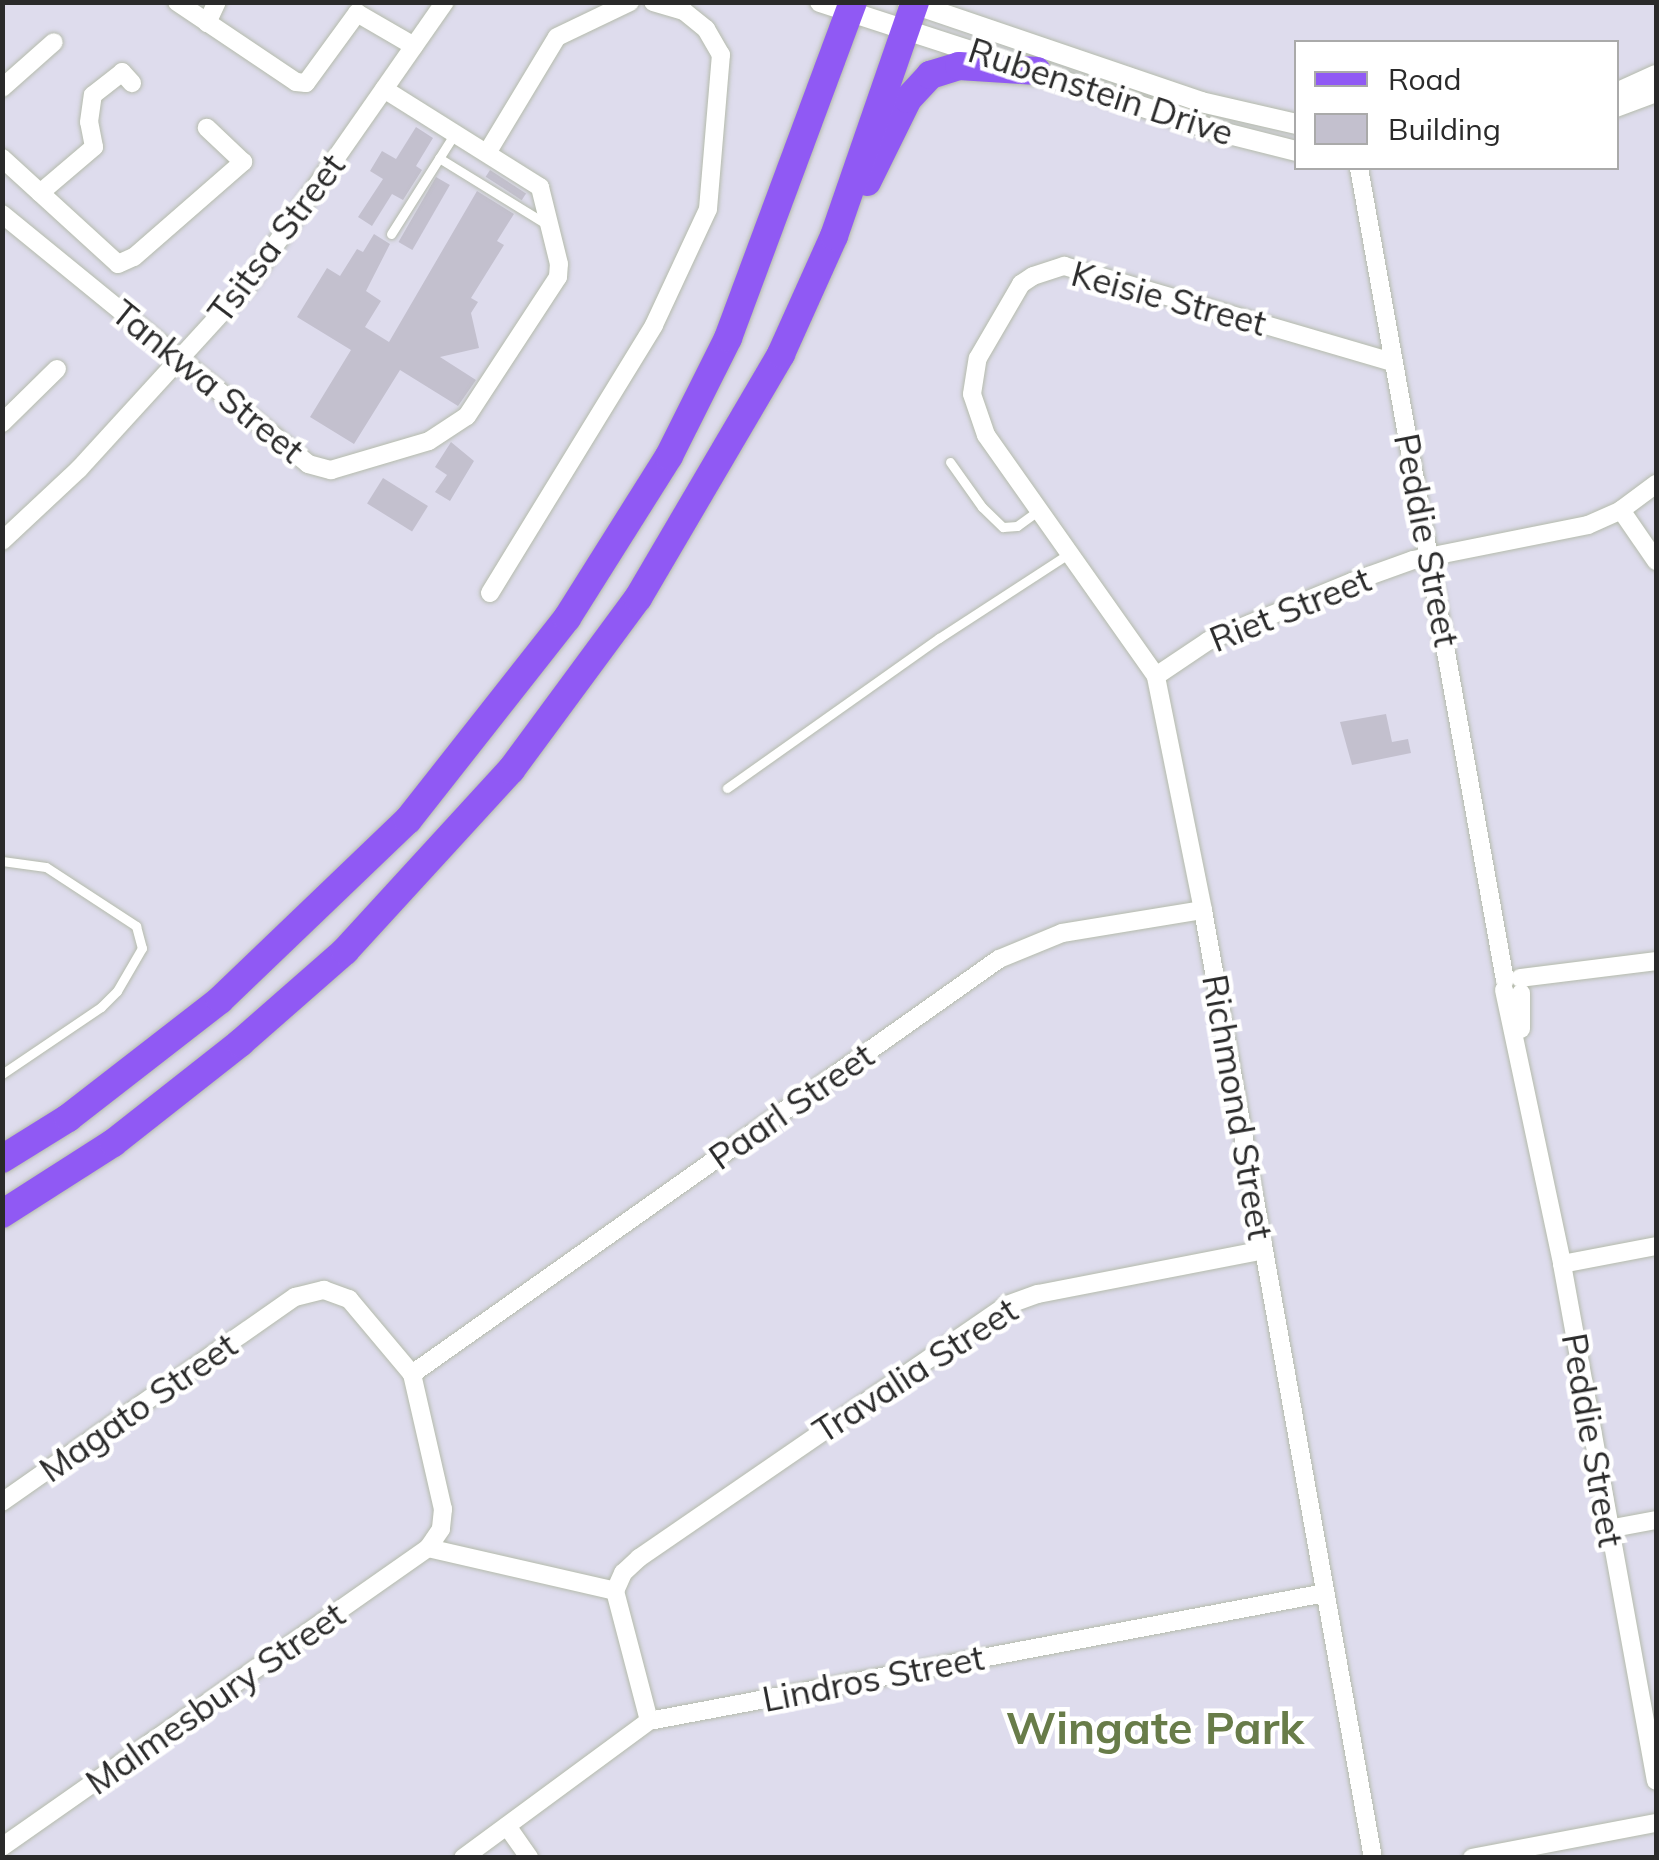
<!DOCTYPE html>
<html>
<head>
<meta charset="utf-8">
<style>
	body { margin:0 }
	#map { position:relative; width:1659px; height:1860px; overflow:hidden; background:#dedced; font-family:Mulish,sans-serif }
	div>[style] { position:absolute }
	.building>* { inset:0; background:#c3c0ce; transform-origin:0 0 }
	.roads { filter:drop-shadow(0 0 2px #b5bbac) drop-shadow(0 0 2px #b5bbac) }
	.service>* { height:9px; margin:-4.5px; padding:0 4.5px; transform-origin:4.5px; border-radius:4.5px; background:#fff }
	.minor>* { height:18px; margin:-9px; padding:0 9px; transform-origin:9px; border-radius:9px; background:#fff }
	.tertiary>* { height:20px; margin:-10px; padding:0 10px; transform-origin:10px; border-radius:10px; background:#fff }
	.primary>* { height:28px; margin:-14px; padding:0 14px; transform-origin:14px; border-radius:14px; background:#9059f4 }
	span { translate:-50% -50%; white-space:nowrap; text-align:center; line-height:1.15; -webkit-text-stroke:9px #fff; paint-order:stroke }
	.street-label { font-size:35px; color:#2a2a2a }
	.district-label { font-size:45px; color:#687c49; font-weight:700 }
	.frame { position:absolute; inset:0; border:5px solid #2a2a2a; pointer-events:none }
	.legend { position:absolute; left:1294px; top:40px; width:325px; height:130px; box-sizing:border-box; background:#fff; border:2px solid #aaa; margin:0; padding:12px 18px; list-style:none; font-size:30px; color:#2a2a2a }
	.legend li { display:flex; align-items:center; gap:20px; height:50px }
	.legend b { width:50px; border:2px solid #aaa }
</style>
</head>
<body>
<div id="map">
	<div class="building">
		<i style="clip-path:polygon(416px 127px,433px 138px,416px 166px,422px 170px,403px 200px,392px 194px,372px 226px,358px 217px,383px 179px,370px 171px,382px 151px,396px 159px)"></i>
		<i style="left:490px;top:170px;width:43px;height:8px;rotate:33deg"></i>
		<i style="left:436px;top:177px;width:16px;height:75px;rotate:30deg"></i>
		<i style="clip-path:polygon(477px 191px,514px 214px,497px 241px,504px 245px,471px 298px,478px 302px,471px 313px,479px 348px,440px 357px,476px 380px,458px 406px,400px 370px,354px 444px,310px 417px,351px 350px,297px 317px,327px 268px,340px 276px,357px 249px,363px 252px,374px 234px,390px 244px,366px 291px,381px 301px,365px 327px,389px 342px)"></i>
		<i style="clip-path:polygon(451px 442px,474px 461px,450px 501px,435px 492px,447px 475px,435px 467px)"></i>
		<i style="left:383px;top:478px;width:53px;height:30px;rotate:32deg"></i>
		<i style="clip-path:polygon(1386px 714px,1392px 742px,1408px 739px,1411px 753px,1352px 765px,1340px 722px)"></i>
	</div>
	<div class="roads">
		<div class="service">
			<i style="left:439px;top:158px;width:128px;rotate:31.6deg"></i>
			<i style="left:391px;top:234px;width:120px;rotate:-57.6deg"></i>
			<i style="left:950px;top:462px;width:55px;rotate:54.6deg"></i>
			<i style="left:982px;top:507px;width:29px;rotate:44deg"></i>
			<i style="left:1003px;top:527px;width:14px;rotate:-4deg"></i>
			<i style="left:1017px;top:526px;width:27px;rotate:-36deg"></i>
			<i style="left:727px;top:788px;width:260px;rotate:-35.3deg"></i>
			<i style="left:939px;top:638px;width:156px;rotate:-33deg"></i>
			<i style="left:2px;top:861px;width:44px;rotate:7.8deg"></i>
			<i style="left:46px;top:867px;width:108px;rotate:33.2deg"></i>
			<i style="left:136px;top:926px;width:23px;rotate:75deg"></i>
			<i style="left:142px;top:948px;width:50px;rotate:120.2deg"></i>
			<i style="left:117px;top:991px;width:23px;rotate:135deg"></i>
			<i style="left:101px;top:1007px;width:120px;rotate:145.9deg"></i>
		</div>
		<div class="minor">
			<i style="left:177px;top:2px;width:143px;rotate:33.9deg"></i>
			<i style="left:296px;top:82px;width:10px;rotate:6deg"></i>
			<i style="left:306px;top:83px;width:87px;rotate:-53.9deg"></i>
			<i style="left:357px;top:13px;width:66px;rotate:30.1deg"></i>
			<i style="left:207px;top:23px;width:23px;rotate:-65deg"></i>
			<i style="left:2px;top:88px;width:69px;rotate:-41.5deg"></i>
			<i style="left:487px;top:153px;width:135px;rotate:-58.9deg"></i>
			<i style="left:557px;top:37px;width:81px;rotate:-25.6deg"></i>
			<i style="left:2px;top:158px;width:157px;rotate:42.4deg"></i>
			<i style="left:118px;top:264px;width:17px;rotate:-24deg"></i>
			<i style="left:134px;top:257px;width:145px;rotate:-41.1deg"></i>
			<i style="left:243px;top:162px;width:50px;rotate:-136.6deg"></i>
			<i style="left:1359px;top:168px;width:825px;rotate:79.81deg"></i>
			<i style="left:40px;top:193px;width:71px;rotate:-40.4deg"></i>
			<i style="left:94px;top:147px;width:25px;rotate:-101deg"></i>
			<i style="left:89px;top:122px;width:27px;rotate:-82deg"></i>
			<i style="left:93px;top:95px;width:37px;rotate:-38deg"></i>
			<i style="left:122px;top:72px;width:15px;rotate:48deg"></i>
			<i style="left:2px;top:214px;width:395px;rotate:39.2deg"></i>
			<i style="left:308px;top:464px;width:24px;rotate:15deg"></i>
			<i style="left:331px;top:470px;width:102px;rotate:-16.5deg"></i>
			<i style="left:429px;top:441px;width:45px;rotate:-33.3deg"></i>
			<i style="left:467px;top:416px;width:166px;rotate:-56.8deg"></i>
			<i style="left:558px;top:277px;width:13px;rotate:-86deg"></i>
			<i style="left:559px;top:264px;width:79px;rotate:-103.9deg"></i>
			<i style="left:540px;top:187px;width:184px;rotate:-147.9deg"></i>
			<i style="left:2px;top:423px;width:77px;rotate:-44.5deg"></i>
			<i style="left:1621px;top:510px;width:62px;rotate:55.5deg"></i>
			<i style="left:2px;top:541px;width:105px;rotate:-43.1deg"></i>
			<i style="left:79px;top:469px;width:251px;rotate:-47.6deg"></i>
			<i style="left:248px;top:284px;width:344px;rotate:-55.1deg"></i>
			<i style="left:490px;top:593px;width:314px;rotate:-58.5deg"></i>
			<i style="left:654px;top:325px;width:128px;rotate:-65deg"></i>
			<i style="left:708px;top:209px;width:155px;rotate:-85.2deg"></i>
			<i style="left:721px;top:55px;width:30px;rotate:-120deg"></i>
			<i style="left:706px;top:29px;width:28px;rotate:-141deg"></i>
			<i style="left:684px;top:11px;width:32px;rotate:-164deg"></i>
			<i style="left:1156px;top:676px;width:63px;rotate:-33.9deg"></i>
			<i style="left:1208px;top:641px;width:156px;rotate:-22.3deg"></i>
			<i style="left:1352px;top:582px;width:65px;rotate:-19.8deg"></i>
			<i style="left:1413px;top:560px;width:178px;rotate:-11.3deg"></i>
			<i style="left:1588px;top:525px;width:36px;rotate:-24deg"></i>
			<i style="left:1621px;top:510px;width:44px;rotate:-36.6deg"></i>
			<i style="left:1520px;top:978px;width:137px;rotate:-7.1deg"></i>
			<i style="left:1504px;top:990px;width:280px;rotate:78deg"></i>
			<i style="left:1562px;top:1264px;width:525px;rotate:79.7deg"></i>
			<i style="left:1521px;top:993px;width:36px;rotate:90deg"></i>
			<i style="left:1562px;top:1264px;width:96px;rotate:-10.8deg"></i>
			<i style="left:412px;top:1374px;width:719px;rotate:-35.26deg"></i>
			<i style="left:999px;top:959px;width:68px;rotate:-22.4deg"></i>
			<i style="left:1062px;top:933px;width:143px;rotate:-9.3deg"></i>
			<i style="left:2px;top:1502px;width:358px;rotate:-35deg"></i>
			<i style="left:295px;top:1297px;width:30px;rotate:-14deg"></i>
			<i style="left:324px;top:1290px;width:27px;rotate:20deg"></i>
			<i style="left:349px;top:1299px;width:98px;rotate:50deg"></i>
			<i style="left:412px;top:1374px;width:139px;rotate:77.1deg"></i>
			<i style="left:443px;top:1509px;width:20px;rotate:96deg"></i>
			<i style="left:441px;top:1529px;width:23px;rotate:124deg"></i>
			<i style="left:428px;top:1548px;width:520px;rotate:144.94deg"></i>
			<i style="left:1608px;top:1529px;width:49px;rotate:-10.6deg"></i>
			<i style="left:428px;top:1548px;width:192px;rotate:12.9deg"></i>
			<i style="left:615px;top:1591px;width:134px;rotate:75.3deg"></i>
			<i style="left:615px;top:1591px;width:20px;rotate:-66deg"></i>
			<i style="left:623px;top:1573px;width:22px;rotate:-43deg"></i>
			<i style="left:639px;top:1558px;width:447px;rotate:-34.5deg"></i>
			<i style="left:1007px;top:1305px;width:33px;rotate:-20deg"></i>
			<i style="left:1038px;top:1294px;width:230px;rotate:-11deg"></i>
			<i style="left:507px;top:1826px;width:39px;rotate:55deg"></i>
			<i style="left:463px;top:1858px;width:231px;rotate:-36.4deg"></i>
			<i style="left:649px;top:1721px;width:688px;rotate:-10.72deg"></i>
			<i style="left:1373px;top:1858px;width:963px;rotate:-100.17deg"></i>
			<i style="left:1203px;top:910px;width:239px;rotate:-101.4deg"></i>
			<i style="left:1156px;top:676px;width:295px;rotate:-125.2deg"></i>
			<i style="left:986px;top:435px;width:43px;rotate:-108.9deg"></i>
			<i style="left:972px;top:394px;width:36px;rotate:-81deg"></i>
			<i style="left:978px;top:358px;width:86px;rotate:-59.8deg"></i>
			<i style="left:1021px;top:284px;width:14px;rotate:-34deg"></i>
			<i style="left:1033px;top:276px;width:33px;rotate:-18deg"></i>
			<i style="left:1064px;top:266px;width:343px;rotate:16.3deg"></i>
			<i style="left:1472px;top:1858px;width:187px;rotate:-10.8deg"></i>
		</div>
		<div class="tertiary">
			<i style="left:820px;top:2px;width:422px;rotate:18deg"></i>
			<i style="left:1221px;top:132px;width:77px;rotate:14.2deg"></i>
			<i style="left:908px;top:2px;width:310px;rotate:18.8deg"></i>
			<i style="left:1201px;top:102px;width:98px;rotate:13deg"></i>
			<i style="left:1616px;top:93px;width:44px;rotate:-24.2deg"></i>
			<i style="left:1616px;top:107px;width:43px;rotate:-20.6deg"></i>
		</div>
		<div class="primary">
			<i style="left:867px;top:182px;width:93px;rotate:-63.7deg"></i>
			<i style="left:908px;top:99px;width:33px;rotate:-47deg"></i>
			<i style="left:930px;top:75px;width:30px;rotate:-17deg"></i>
			<i style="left:959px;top:66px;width:78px;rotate:3.7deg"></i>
			<i style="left:2px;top:1159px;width:78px;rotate:-31.8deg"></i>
			<i style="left:68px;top:1118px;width:192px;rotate:-37.8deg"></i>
			<i style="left:220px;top:1000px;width:260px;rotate:-43.8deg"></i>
			<i style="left:408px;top:820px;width:257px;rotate:-51.8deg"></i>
			<i style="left:567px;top:618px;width:191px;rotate:-57.8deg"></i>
			<i style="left:669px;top:456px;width:132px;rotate:-63.4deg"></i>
			<i style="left:728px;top:338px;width:358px;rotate:-69.6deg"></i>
			<i style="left:2px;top:1214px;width:132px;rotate:-32.6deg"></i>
			<i style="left:113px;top:1143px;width:162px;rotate:-38.2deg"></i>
			<i style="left:240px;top:1043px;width:140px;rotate:-41.2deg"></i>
			<i style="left:345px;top:951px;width:246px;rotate:-47.5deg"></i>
			<i style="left:511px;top:770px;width:214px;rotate:-53.6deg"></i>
			<i style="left:638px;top:598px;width:283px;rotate:-59.6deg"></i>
			<i style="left:781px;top:354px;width:129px;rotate:-65.8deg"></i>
			<i style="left:834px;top:236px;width:248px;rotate:-70.9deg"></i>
		</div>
	</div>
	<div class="street-label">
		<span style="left:1101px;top:91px;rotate:18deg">Rubenstein Drive</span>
		<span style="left:276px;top:238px;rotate:-53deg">Tsitsa Street</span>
		<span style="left:1169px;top:298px;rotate:15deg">Keisie Street</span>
		<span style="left:208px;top:381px;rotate:39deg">Tankwa Street</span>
		<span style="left:1427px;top:540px;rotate:79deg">Peddie Street</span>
		<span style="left:1290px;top:609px;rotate:-22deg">Riet Street</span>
		<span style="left:791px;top:1106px;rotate:-35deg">Paarl Street</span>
		<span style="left:1238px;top:1107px;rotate:80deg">Richmond Street</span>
		<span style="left:915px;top:1370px;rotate:-33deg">Travalia Street</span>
		<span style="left:138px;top:1407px;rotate:-35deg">Magato Street</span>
		<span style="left:1593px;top:1440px;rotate:80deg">Peddie Street</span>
		<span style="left:873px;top:1678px;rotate:-11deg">Lindros Street</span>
		<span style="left:215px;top:1698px;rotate:-35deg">Malmesbury Street</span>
	</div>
	<div class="district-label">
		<span style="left:1155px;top:1728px">Wingate Park</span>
	</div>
	<div class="frame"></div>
	<ul class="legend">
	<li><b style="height:12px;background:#9059f4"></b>Road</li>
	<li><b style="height:28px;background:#c3c0ce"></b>Building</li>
	</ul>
</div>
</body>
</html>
